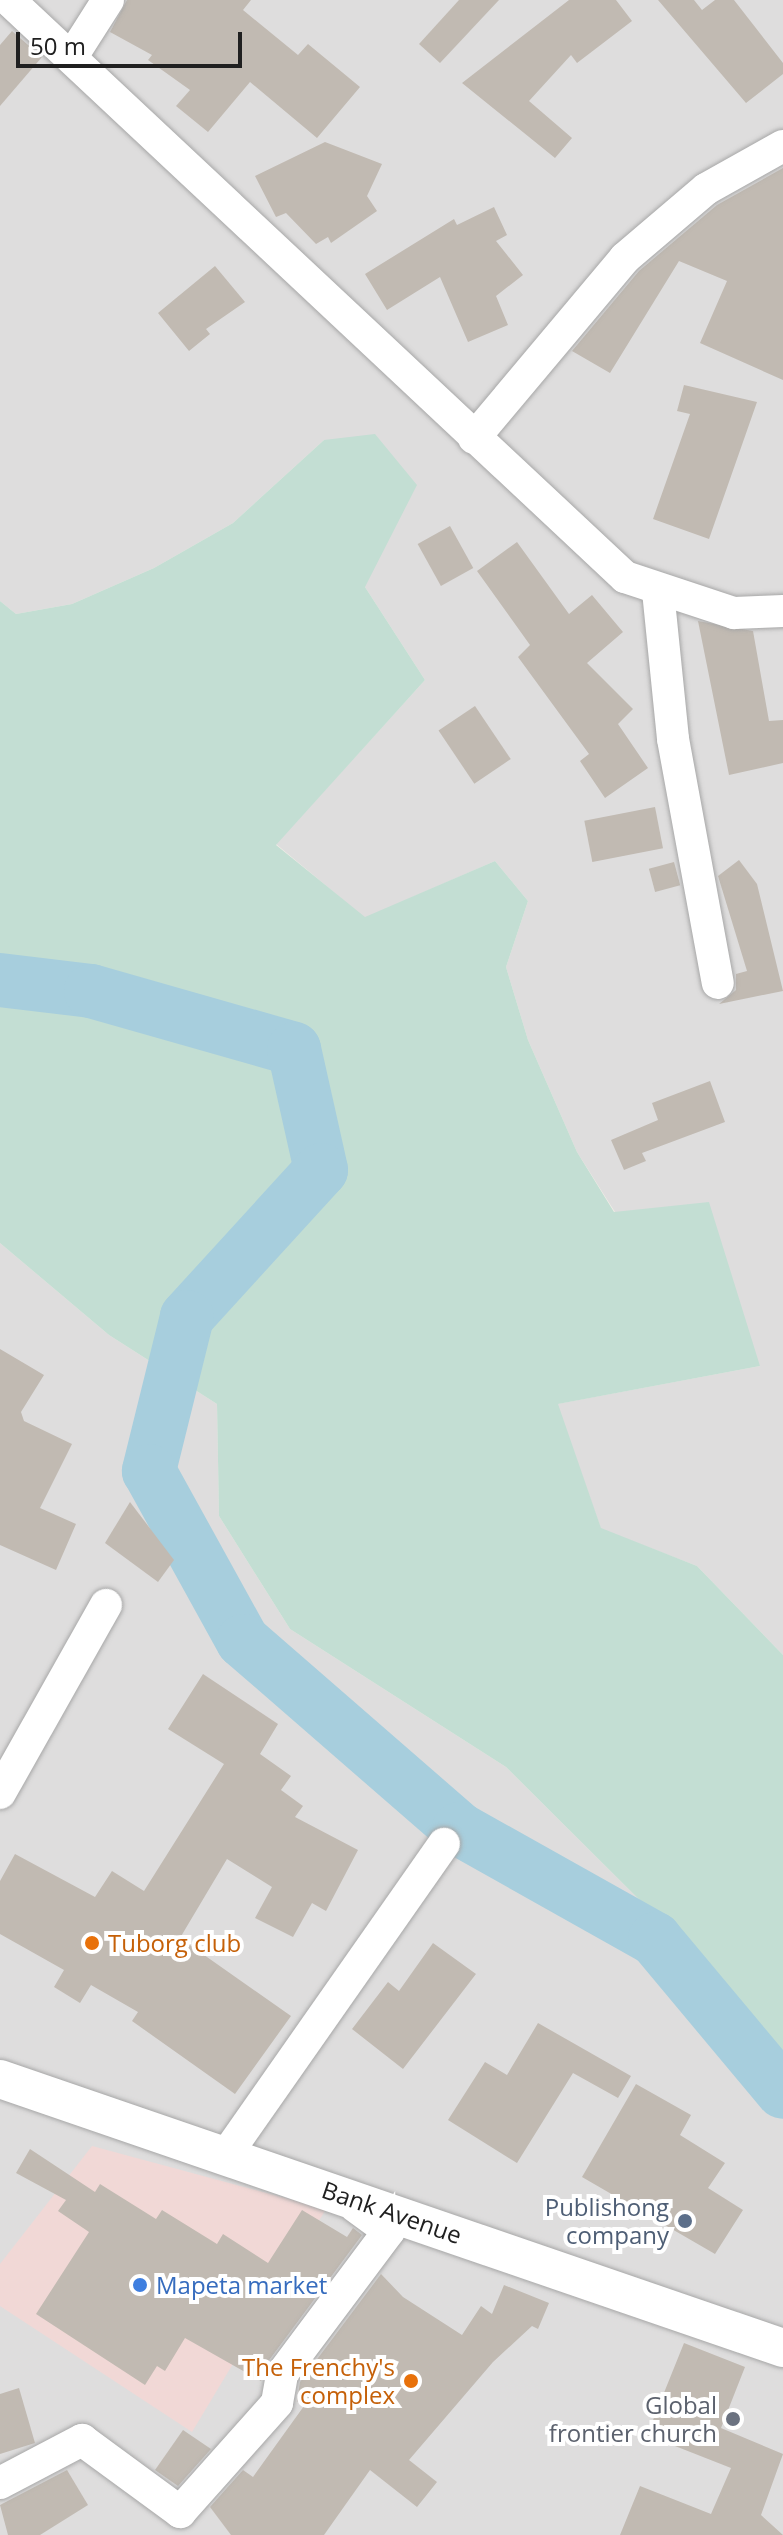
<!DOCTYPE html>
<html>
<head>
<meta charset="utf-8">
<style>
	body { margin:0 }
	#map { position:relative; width:783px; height:2535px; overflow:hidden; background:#f0ede6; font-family:"Open Sans",sans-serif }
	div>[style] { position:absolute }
	.residential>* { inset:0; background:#dedddd }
	.commercial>* { inset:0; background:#f1d8d6 }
	.wetland>* { inset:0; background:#c3ded3 }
	.river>* { height:54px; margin:-27px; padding:0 27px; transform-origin:27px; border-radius:27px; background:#a7cedd }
	.building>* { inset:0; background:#c1bab2; transform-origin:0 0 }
	.roads { filter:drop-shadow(0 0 2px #a7a7a7) drop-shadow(0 0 2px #a7a7a7) }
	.minor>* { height:32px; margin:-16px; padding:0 16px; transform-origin:16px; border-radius:16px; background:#fff }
	.tertiary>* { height:38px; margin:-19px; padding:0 19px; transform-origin:19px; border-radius:19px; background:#fff }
	.dots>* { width:22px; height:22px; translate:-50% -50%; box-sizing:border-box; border:4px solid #fff; border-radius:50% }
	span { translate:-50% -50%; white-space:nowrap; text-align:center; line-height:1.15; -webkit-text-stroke:8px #fff; paint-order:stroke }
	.food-label { font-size:24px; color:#c56008 }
	.left { translate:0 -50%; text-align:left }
	.right { translate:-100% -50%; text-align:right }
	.service-label { font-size:24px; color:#4e5e75 }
	.street-label { font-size:24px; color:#202020 }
	.shop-label { font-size:24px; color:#366cbe }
	.worship-label { font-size:24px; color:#5b616d }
	.scale { position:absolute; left:16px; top:32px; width:226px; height:36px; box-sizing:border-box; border:4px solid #202020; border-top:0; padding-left:10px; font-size:24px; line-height:28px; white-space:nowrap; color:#202020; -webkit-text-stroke:6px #fff; paint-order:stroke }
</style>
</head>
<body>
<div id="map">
	<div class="residential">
		<i style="clip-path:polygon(0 0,783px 0,783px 1655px,697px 1566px,601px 1529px,557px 1404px,760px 1366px,615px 1212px,577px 1152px,528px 1040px,506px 967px,528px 901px,495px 861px,365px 918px,276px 844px,425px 680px,365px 587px,324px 440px,233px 523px,154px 568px,72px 604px,16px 614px,0 601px)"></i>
		<i style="clip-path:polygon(0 1243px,109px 1335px,217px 1404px,219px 1516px,290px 1629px,506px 1767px,728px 1988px,783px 2058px,783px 2535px,0 2535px)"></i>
	</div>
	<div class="commercial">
		<i style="clip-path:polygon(92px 2146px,326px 2209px,192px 2432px,0 2306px,0 2264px)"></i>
	</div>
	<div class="wetland">
		<i style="clip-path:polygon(375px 434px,417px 485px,365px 587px,425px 680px,276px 845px,365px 917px,495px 861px,528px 901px,506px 967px,528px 1040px,577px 1152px,614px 1212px,709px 1202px,760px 1366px,558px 1404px,601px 1528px,697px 1566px,783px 1655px,783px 2058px,728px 1988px,506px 1767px,290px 1629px,219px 1516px,217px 1404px,109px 1335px,0 1243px,0 601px,16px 614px,72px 604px,154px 568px,233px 523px,324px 440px)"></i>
	</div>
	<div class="river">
		<i style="left:0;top:980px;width:92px;rotate:6.9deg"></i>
		<i style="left:91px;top:991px;width:211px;rotate:15.9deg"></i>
		<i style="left:294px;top:1049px;width:124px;rotate:77.4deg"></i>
		<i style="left:321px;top:1170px;width:199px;rotate:132.4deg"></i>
		<i style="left:187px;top:1317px;width:159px;rotate:103.9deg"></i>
		<i style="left:149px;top:1471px;width:194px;rotate:61.1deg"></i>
		<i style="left:243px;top:1641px;width:286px;rotate:41deg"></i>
		<i style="left:459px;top:1829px;width:225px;rotate:29.3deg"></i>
		<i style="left:655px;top:1939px;width:199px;rotate:50.1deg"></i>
	</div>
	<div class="building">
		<i style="clip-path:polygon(127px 0,251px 0,243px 10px,298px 55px,308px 44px,360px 87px,317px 138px,250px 82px,208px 132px,176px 106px,190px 90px,148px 60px,152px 55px,110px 32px)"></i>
		<i style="clip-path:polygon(459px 0,499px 0,440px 63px,419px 44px)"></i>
		<i style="clip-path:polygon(569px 0,616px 0,632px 21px,577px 63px,571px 55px,529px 101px,572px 138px,555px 158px,462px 83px)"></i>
		<i style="clip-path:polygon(658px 0,694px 0,702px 10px,715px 0,734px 0,783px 63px,783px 74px,746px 103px)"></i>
		<i style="clip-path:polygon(12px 31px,42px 57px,0 106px,0 45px)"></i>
		<i style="clip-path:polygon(325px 142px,382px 164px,367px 196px,377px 211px,331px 243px,328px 237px,316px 244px,286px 213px,276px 217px,255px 176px)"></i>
		<i style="clip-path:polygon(783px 168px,783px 380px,700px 343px,727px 281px,679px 261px,610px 373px,572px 351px,639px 271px,717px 205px)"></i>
		<i style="clip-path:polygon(494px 207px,507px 235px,496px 241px,523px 275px,496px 296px,508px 325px,468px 342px,440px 277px,387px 310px,365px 274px,454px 219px,457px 225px)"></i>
		<i style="clip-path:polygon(215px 266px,245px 302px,206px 329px,210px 334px,189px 351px,158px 313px)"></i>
		<i style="clip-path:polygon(684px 385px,757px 402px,709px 539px,653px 519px,690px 414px,677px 411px)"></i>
		<i style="left:450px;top:526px;width:48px;height:37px;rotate:61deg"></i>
		<i style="clip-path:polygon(517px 542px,569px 614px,592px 595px,623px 632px,587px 663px,633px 709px,618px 724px,648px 768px,605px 798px,580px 761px,589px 754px,518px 657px,530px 645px,477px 571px)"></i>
		<i style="clip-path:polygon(698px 621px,753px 631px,769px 721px,783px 720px,783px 763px,729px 775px)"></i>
		<i style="left:475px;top:706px;width:64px;height:44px;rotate:56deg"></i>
		<i style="left:655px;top:807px;width:42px;height:72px;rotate:79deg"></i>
		<i style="clip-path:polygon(739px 860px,757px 884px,783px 991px,719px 1004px,736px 990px,736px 974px,747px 971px,718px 876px)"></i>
		<i style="left:674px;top:862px;width:24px;height:26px;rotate:75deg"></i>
		<i style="clip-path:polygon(710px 1081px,725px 1122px,642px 1153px,646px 1161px,624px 1170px,611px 1140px,658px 1120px,652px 1103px)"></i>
		<i style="clip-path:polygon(0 1349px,44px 1375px,21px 1412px,24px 1421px,72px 1444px,40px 1508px,76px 1524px,56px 1570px,0 1545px)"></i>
		<i style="clip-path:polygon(130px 1502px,174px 1560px,158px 1582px,105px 1543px)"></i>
		<i style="clip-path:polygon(203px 1674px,278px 1724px,260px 1754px,291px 1776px,281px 1790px,303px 1806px,295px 1817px,358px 1850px,326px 1911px,312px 1903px,293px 1937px,255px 1918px,272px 1887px,227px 1859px,180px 1938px,291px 2016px,235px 2094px,132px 2021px,138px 2012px,91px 1985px,80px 2003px,54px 1987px,64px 1970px,0 1934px,0 1881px,15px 1854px,95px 1897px,112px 1871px,144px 1891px,224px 1764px,168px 1729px)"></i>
		<i style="clip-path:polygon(433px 1943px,476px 1974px,403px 2069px,352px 2029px,388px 1982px,399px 1991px)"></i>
		<i style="clip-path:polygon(538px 2023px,631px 2076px,618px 2098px,573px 2073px,517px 2163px,448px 2120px,485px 2062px,507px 2075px)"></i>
		<i style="clip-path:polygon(636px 2084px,691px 2115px,680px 2135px,725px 2163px,708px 2188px,743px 2210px,715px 2254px,582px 2177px)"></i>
		<i style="clip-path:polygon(30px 2149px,95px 2192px,100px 2184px,156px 2219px,162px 2210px,217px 2244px,223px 2234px,268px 2263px,302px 2210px,347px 2237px,353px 2228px,362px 2235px,267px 2363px,261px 2381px,185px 2338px,165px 2371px,157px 2366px,145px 2385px,36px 2314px,89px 2232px,58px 2211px,66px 2200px,16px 2173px)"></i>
		<i style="clip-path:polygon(381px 2274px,403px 2297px,462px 2335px,481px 2306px,492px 2314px,504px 2285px,549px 2303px,538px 2329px,532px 2326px,493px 2362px,409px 2460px,437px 2482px,417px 2507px,370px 2470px,324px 2535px,231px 2535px,210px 2507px,243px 2470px,253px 2477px,304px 2406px,297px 2401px,300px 2382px)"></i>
		<i style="clip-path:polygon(684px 2343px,745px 2367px,721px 2428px,783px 2454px,761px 2515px,783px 2535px,620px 2535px,640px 2486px,711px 2514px,731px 2468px,647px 2435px)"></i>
		<i style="clip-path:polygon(19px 2388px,35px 2443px,0 2454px,0 2394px)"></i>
		<i style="clip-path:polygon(183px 2430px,211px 2449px,178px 2486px,155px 2470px)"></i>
		<i style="clip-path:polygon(67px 2470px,88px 2505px,40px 2535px,8px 2535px,0 2505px)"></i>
	</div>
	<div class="roads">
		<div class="minor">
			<i style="left:9px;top:0;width:844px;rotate:43.13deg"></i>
			<i style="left:625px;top:577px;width:115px;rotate:18.3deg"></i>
			<i style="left:734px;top:613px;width:49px;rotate:-2.3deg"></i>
			<i style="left:73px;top:55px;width:65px;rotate:-57.5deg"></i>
			<i style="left:474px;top:438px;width:235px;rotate:-50deg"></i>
			<i style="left:625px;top:258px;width:106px;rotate:-40.4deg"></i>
			<i style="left:706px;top:189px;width:88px;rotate:-29.2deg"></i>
			<i style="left:658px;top:591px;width:149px;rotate:84.2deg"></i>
			<i style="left:673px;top:739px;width:248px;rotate:79.6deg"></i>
			<i style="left:0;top:1793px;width:216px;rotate:-60.6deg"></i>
			<i style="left:226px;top:2155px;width:380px;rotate:-55deg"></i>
			<i style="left:0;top:2483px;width:93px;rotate:-27.7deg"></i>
			<i style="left:82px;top:2440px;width:122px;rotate:36.3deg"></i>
			<i style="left:180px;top:2512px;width:146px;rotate:-48.3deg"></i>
			<i style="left:277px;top:2403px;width:29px;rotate:-80deg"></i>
			<i style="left:282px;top:2374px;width:179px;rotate:-53.2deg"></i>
			<i style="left:389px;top:2231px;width:41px;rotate:-144deg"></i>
		</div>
		<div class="tertiary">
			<i style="left:0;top:2079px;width:828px;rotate:18.96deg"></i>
		</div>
	</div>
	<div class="dots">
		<i style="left:92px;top:1943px;background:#e8710a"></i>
		<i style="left:685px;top:2221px;background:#5c6f8a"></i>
		<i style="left:140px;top:2285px;background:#3f7fe0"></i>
		<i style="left:411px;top:2381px;background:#e8710a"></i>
		<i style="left:733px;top:2419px;background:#6b7280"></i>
	</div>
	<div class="food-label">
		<span class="left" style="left:108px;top:1943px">Tuborg club</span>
		<span class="right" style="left:395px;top:2381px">The Frenchy's<br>complex</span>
	</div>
	<div class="service-label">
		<span class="right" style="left:669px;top:2221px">Publishong<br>company</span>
	</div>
	<div class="street-label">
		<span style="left:392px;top:2212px;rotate:19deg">Bank Avenue</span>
	</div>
	<div class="shop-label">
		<span class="left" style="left:156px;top:2285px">Mapeta market</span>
	</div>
	<div class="worship-label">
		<span class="right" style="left:717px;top:2419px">Global<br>frontier church</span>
	</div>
	<div class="scale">50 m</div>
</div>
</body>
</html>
